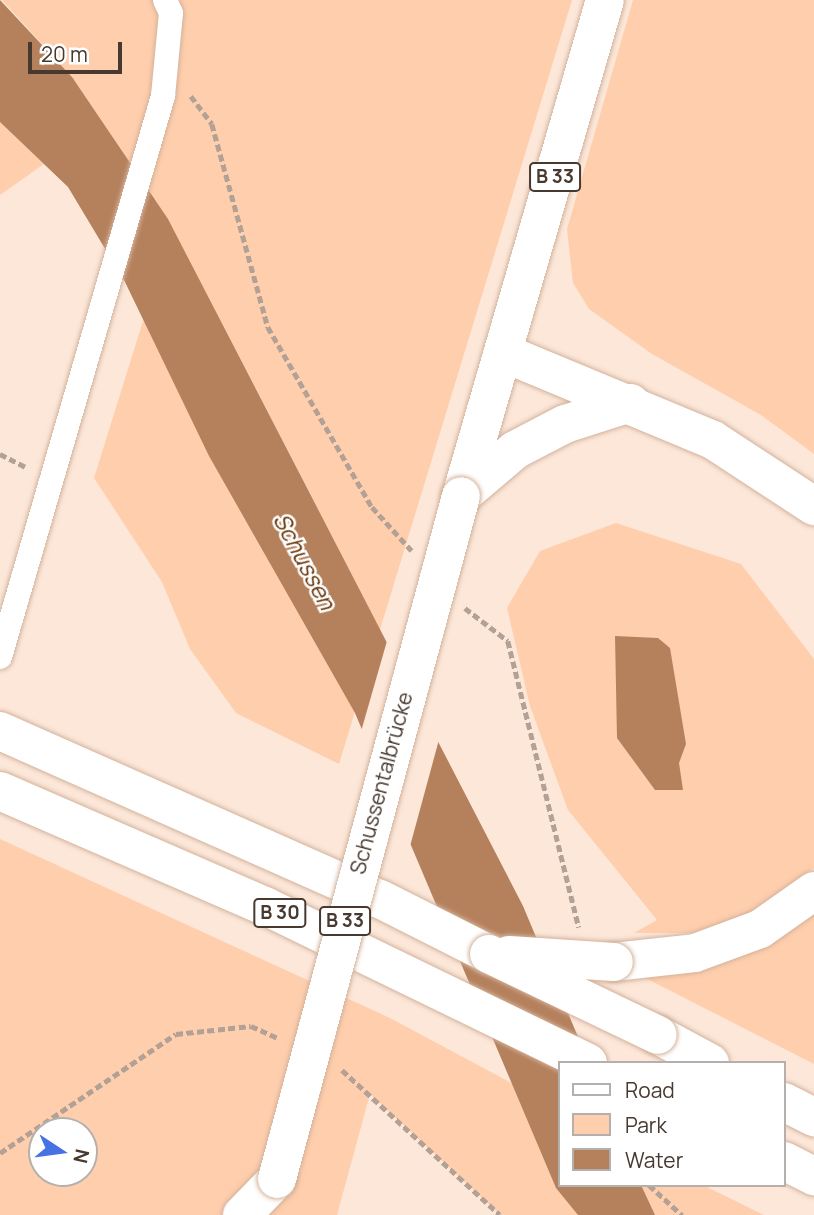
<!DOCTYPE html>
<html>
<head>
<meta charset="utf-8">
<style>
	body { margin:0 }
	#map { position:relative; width:814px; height:1215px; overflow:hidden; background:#fce7d9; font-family:Manrope,sans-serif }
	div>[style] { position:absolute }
	.green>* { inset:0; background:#ffcead }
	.water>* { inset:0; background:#b5815d }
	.pier>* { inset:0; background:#fce7d9 }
	.path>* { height:4.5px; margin-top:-2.25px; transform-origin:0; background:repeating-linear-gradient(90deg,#b3a195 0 7px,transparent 0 10.5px) }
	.roads { filter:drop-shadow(0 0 2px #d3b29b) drop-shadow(0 0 2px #d3b29b) }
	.minor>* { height:24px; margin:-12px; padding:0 12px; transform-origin:12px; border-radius:12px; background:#fff }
	.primary>* { height:38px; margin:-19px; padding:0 19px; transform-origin:19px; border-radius:19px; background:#fff }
	.trunk>* { height:38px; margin:-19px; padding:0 19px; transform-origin:19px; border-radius:19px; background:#fff }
	.bridges { filter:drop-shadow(0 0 2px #d3b29b) drop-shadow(0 0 2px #d3b29b) }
	.primary-bridge>* { height:38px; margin:-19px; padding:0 19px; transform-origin:19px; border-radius:19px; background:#fff }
	.trunk-bridge>* { height:38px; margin:-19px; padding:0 19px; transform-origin:19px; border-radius:19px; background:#fff }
	span { translate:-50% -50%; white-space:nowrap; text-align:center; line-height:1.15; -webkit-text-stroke:5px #fff; paint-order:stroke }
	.shield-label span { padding:2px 5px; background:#fff; border:2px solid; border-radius:5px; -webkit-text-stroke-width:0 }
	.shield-label { font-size:19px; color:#473930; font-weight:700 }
	.street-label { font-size:21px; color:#473930 }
	.water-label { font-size:23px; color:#673508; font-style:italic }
	.legend { position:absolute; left:558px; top:1061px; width:228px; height:126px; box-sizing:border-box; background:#fff; border:2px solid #b5b0ac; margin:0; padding:9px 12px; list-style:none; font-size:21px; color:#473930 }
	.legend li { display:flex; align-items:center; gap:14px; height:35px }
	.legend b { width:35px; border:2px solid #b5b0ac }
	.north { position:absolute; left:28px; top:1117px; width:70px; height:70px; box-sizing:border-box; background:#fff; border:2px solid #b5b0ac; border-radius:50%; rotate:103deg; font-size:19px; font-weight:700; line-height:28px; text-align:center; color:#473930 }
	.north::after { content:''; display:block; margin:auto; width:24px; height:32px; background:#4772e4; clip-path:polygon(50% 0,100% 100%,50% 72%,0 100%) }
	.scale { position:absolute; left:28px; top:42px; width:94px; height:32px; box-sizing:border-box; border:4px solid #473930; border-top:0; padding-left:9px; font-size:21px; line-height:24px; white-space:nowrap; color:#473930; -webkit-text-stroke:5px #fff; paint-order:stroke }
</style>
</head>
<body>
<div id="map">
	<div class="green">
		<i style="clip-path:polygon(2px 0,572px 0,339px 764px,236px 713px,190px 649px,162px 582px,94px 478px,148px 305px,72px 77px)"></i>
		<i style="clip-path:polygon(633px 0,814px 0,814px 454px,761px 415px,652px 354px,589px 309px,573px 283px,567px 229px)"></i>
		<i style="clip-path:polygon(0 122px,44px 164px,0 195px)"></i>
		<i style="clip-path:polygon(616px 523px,741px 564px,814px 659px,814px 868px,756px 910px,698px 933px,634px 933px,657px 920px,568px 810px,530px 706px,507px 608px,540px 551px)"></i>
		<i style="clip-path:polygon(evenodd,0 839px,390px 1018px,560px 1109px,560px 1185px,703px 1185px,764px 1215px,500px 1215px,370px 1094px,337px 1215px,0 1215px,0 839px,42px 1131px,84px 1131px,84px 1173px,42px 1173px,42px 1131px)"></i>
		<i style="clip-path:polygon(814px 891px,814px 1064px,614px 962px)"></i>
	</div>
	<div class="water">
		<i style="clip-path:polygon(0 0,72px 77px,168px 219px,523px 906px,589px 1063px,560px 1063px,560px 1185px,641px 1185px,655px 1215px,578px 1215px,556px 1188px,355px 713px,209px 456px,125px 282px,68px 187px,0 122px)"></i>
		<i style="clip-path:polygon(615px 636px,658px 638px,670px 648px,686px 744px,679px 763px,683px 790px,655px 790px,617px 738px)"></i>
	</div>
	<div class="pier">
		<i style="clip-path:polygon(389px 634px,440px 736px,409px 850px,360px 735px)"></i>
	</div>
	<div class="path">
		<i style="left:191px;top:96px;width:35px;rotate:53deg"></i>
		<i style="left:212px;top:124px;width:211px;rotate:74.6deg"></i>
		<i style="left:268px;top:327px;width:208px;rotate:60deg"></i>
		<i style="left:372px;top:507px;width:59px;rotate:47.7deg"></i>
		<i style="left:0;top:454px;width:30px;rotate:27deg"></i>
		<i style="left:465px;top:608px;width:54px;rotate:37.5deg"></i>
		<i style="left:508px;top:641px;width:295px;rotate:76.1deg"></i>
		<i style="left:342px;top:1070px;width:214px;rotate:42.5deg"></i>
		<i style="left:0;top:1153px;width:212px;rotate:-34.1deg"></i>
		<i style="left:176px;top:1034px;width:75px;rotate:-6.1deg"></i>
		<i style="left:251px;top:1026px;width:30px;rotate:24deg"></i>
		<i style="left:649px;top:1185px;width:45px;rotate:42.3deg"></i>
	</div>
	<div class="roads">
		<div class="minor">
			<i style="left:0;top:657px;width:584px;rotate:-73.8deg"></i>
			<i style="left:163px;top:96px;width:83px;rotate:-84.5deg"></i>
			<i style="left:171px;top:13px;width:14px;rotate:-115deg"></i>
		</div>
		<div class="primary">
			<i style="left:461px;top:496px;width:516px;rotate:-73.81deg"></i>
		</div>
		<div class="trunk">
			<i style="left:504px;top:353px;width:226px;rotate:22.6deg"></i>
			<i style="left:713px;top:440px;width:121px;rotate:33.2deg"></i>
			<i style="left:461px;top:496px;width:71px;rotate:-40.4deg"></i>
			<i style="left:515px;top:450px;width:56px;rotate:-27.5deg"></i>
			<i style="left:565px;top:424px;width:69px;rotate:-17.7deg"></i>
			<i style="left:0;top:731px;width:415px;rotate:23.9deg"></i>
			<i style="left:380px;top:899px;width:122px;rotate:26.8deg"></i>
			<i style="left:0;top:791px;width:289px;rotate:23.5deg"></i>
			<i style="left:265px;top:906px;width:359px;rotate:25.9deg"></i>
			<i style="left:614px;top:962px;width:81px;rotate:-6.3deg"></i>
			<i style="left:695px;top:953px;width:69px;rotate:-20.3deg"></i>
			<i style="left:760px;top:929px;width:66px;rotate:-35.1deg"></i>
			<i style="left:658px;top:1035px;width:59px;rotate:28.3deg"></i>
			<i style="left:784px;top:1102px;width:34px;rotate:27deg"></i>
			<i style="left:784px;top:1161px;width:34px;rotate:27deg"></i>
			<i style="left:242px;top:1215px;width:50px;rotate:-45.8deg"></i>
		</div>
	</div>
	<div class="bridges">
		<div class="primary-bridge">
			<i style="left:277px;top:1179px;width:707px;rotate:-74.92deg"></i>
		</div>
		<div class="trunk-bridge">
			<i style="left:489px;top:954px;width:187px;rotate:25.6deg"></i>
			<i style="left:509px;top:955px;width:105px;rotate:3.8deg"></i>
		</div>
	</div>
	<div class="shield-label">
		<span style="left:555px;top:177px">B 33</span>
		<span style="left:280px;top:913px">B 30</span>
		<span style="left:345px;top:921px">B 33</span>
	</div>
	<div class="street-label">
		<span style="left:381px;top:783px;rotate:-75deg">Schussentalbrücke</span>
	</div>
	<div class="water-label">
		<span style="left:305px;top:561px;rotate:62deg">Schussen</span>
	</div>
	<ul class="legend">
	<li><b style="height:9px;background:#fff"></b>Road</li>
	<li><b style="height:19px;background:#ffcead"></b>Park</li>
	<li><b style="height:19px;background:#b5815d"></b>Water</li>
	</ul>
	<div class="north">N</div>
	<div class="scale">20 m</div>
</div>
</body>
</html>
